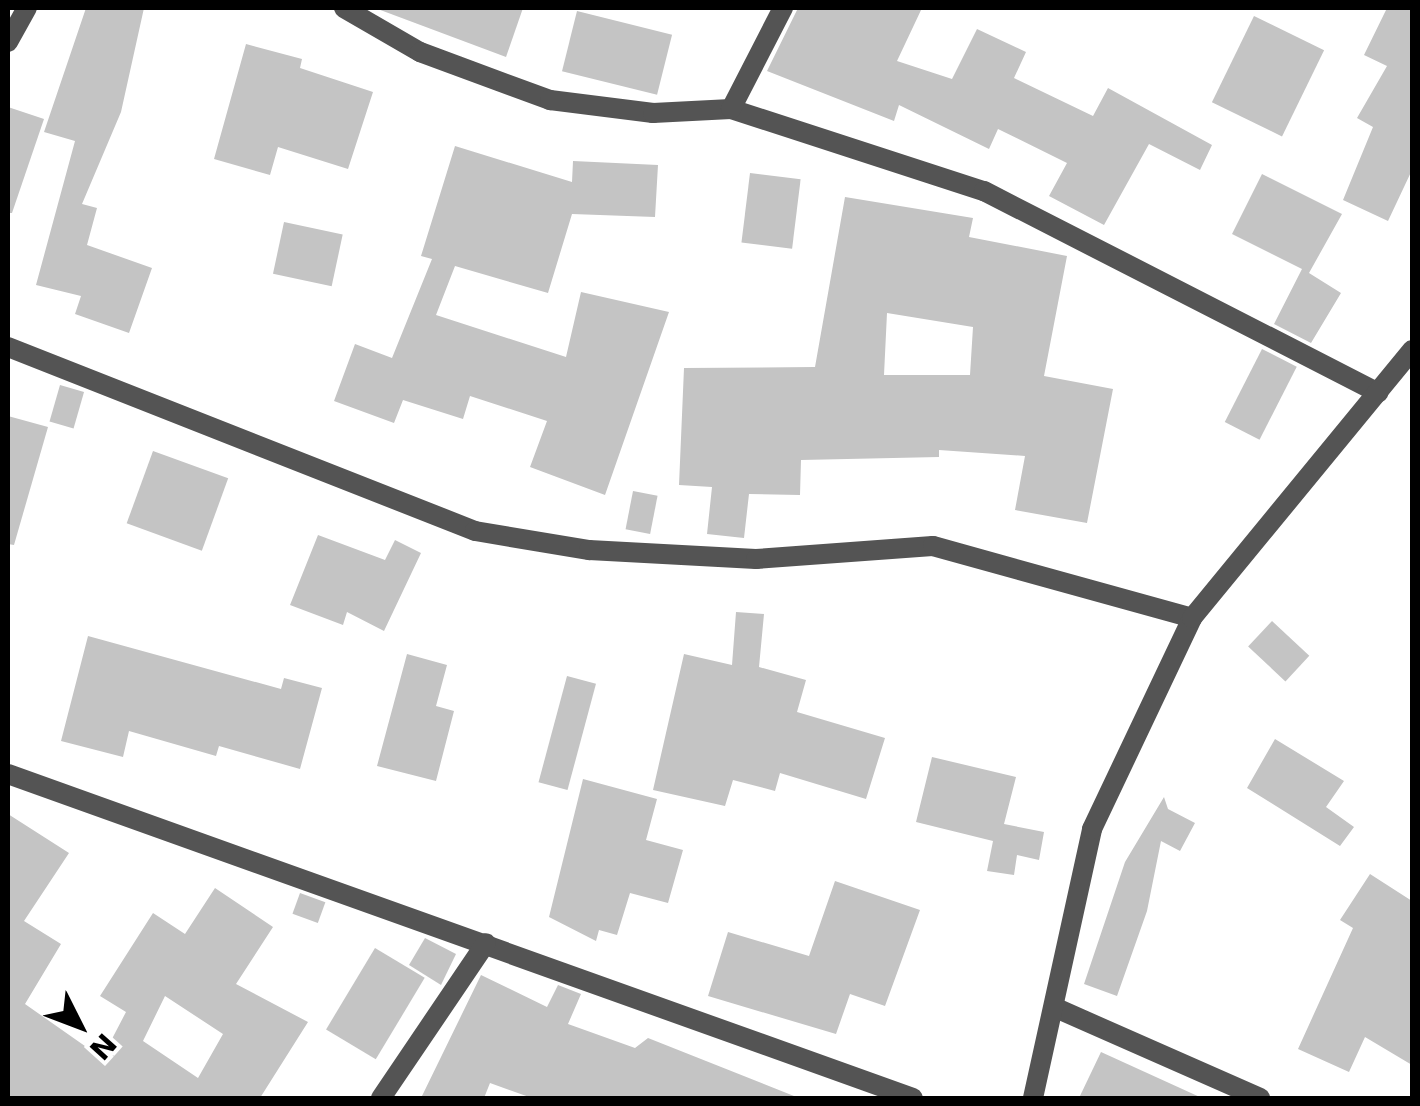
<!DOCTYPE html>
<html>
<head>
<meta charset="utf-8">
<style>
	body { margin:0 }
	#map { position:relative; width:1420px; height:1106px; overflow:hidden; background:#fff; font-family:"DejaVu Sans",sans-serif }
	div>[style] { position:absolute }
	.building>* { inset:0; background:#c4c4c4; transform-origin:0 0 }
	.minor>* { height:20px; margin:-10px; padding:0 10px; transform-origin:10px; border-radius:10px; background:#545454 }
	span { translate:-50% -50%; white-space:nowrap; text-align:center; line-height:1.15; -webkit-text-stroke:8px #fff; paint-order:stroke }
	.frame { position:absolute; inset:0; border:10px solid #000; pointer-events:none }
	.north { position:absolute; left:30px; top:976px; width:100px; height:100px; -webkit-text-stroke:8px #fff; paint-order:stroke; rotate:132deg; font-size:28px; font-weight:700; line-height:40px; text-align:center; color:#000 }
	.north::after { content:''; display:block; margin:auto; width:35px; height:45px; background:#000; clip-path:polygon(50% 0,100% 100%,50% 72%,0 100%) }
</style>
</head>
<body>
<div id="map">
	<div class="building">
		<i style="clip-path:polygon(86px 8px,144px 8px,121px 112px,82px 204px,97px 208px,87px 245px,152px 268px,129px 333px,75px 314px,81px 296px,36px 285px,75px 141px,44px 132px)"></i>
		<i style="clip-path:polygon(375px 8px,523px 8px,506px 57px)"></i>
		<i style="clip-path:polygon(798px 8px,922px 8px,897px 61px,952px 79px,977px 29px,1026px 52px,1014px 78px,1093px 116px,1108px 88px,1212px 145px,1200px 170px,1149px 144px,1104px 225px,1049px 196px,1067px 163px,998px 129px,989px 149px,899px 105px,894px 121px,767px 71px)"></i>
		<i style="clip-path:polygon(1387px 8px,1412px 8px,1412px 170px,1388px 221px,1343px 200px,1373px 127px,1357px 118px,1387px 66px,1364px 55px)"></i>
		<i style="left:577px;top:11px;width:98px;height:62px;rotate:14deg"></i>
		<i style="left:1254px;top:16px;width:78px;height:96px;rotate:26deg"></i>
		<i style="clip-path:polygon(246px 44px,302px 59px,300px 68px,373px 92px,348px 169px,278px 147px,270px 175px,214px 159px)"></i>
		<i style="clip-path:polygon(8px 107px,44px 119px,12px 213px,8px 213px)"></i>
		<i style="clip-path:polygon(455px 146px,572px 182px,573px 161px,658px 165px,655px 217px,572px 214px,548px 293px,455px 266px,436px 315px,566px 357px,581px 292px,669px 312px,605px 495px,530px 467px,547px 421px,470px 396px,463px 419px,403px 400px,394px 423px,334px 401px,355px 344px,392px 358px,432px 259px,421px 256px)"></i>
		<i style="left:750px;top:173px;width:51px;height:70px;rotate:7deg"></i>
		<i style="clip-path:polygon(1262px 174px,1342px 214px,1309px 273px,1341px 293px,1311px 343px,1274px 324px,1302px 269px,1232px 234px)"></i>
		<i style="clip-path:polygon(evenodd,845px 197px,973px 218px,969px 237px,1067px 256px,1044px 376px,1113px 389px,1087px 523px,1015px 510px,1025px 456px,939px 450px,939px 457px,801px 460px,800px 495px,749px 494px,744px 538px,707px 534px,712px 487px,679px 485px,684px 368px,815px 367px,845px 197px,887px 313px,973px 327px,970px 375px,884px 375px,887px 313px)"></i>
		<i style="left:284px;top:222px;width:60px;height:53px;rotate:12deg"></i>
		<i style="left:1262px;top:349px;width:39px;height:82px;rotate:27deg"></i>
		<i style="left:60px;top:385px;width:25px;height:38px;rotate:16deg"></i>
		<i style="clip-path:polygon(8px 416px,48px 427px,14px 545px,8px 544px)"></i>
		<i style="left:153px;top:451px;width:80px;height:77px;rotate:20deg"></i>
		<i style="left:633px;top:491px;width:25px;height:39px;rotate:11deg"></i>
		<i style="clip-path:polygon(318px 535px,385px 560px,395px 540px,421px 553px,384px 631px,347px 612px,343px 625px,290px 605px)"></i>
		<i style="clip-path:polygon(736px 612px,764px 614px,759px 667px,806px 680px,797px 712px,885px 738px,866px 799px,780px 773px,775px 791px,733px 780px,725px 806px,653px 790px,684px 654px,732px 665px)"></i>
		<i style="left:1272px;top:621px;width:51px;height:35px;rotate:43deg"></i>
		<i style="clip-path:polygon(88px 636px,281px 689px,284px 678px,322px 688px,300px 769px,219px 746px,216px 756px,129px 731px,123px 757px,61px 741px)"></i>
		<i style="clip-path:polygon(407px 654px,447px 665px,436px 706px,454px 711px,436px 781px,377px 766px)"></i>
		<i style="left:567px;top:676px;width:30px;height:110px;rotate:15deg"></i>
		<i style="clip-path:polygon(1275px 739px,1344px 781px,1326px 807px,1354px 827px,1340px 846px,1247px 788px)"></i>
		<i style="clip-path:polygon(932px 757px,1016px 777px,1004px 824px,1044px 832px,1039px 860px,1017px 855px,1014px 875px,987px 871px,993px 841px,916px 822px)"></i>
		<i style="clip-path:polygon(583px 779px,657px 799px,646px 840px,683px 850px,668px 903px,630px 893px,617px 935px,599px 930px,596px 941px,549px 917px)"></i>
		<i style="clip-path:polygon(1164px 797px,1168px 809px,1195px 823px,1180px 851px,1161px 841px,1147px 911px,1117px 996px,1084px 984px,1125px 862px)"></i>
		<i style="clip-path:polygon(evenodd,8px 814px,69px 853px,24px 921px,61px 944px,25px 1004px,102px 1058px,126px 1012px,100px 996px,153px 913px,185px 934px,215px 888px,273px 927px,236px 984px,308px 1022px,260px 1098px,8px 1098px,8px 814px,165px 996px,223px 1034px,198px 1078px,143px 1041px,165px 996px)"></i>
		<i style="clip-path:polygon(1370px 874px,1412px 901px,1412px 1065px,1365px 1037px,1349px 1072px,1298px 1049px,1353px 928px,1340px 920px)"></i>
		<i style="clip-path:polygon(835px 881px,920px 910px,885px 1006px,850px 994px,836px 1034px,708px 996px,728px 932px,809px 956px)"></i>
		<i style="left:300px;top:893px;width:27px;height:22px;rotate:20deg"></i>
		<i style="clip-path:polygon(425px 938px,456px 954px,441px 985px,409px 965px)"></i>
		<i style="left:375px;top:948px;width:58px;height:95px;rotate:31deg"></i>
		<i style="clip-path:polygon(481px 975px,547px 1007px,558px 985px,581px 994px,568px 1024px,635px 1048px,648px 1038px,799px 1098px,532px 1098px,490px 1083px,484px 1098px,421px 1098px)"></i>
		<i style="clip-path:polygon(1101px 1052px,1202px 1098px,1079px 1098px)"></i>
	</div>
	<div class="minor">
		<i style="left:344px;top:8px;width:88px;rotate:30.1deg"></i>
		<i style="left:420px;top:52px;width:139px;rotate:20.3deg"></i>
		<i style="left:550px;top:100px;width:104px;rotate:7.2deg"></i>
		<i style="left:653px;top:113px;width:78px;rotate:-2.9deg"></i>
		<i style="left:731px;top:109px;width:266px;rotate:18deg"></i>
		<i style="left:984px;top:191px;width:443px;rotate:27.1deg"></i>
		<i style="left:8px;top:42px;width:39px;rotate:-61deg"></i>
		<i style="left:731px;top:109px;width:114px;rotate:-62.8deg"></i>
		<i style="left:8px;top:347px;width:502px;rotate:21.5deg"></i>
		<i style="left:475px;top:531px;width:116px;rotate:9.5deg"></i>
		<i style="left:589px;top:550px;width:167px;rotate:3.1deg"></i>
		<i style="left:756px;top:559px;width:177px;rotate:-4.2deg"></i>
		<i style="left:933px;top:546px;width:269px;rotate:15.5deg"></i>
		<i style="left:8px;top:774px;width:961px;rotate:19.7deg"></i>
		<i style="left:1056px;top:1008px;width:223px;rotate:23.8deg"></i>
		<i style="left:381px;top:1098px;width:187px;rotate:-55.9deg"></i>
		<i style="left:1033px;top:1098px;width:275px;rotate:-77.6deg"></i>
		<i style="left:1092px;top:829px;width:233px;rotate:-64.6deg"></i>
		<i style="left:1192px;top:618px;width:347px;rotate:-50.6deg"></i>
	</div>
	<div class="frame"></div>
	<div class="north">N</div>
</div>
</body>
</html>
